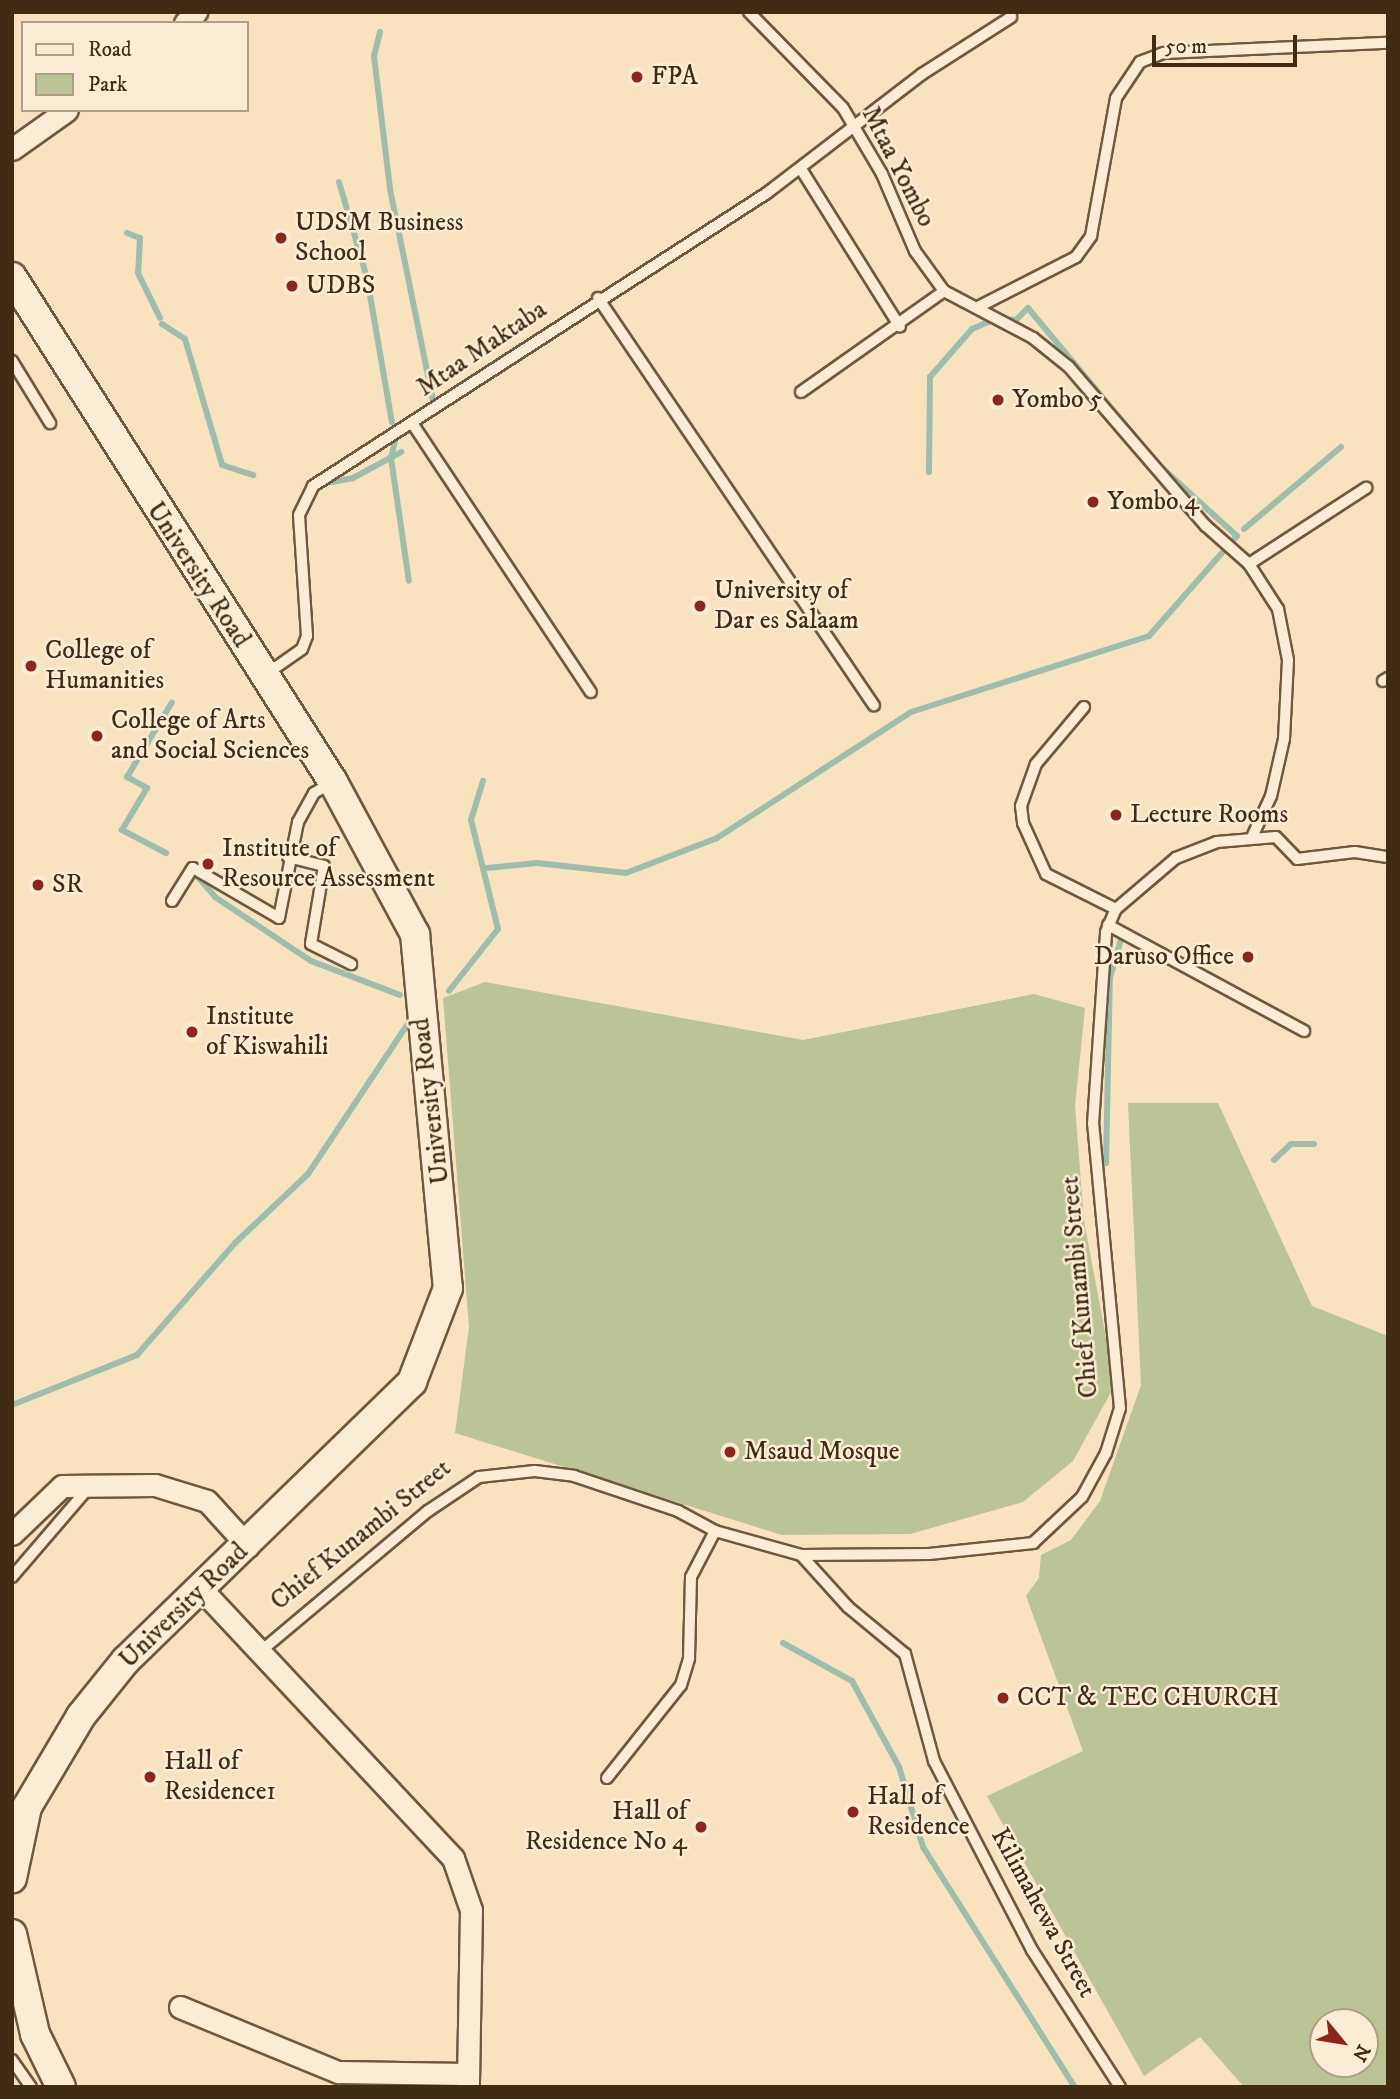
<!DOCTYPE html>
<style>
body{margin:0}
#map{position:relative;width:1400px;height:2099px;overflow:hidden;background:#f9e3be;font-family:"IM FELL DW Pica",serif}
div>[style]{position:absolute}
.green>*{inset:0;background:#bac494}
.stream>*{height:6px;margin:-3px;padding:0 3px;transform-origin:3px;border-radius:3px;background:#9ebead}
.roads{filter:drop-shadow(2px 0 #6e593f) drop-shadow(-2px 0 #6e593f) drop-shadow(0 2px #6e593f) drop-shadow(0 -2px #6e593f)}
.service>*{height:10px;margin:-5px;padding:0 5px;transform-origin:5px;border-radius:5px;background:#fbedd5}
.minor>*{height:21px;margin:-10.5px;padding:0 10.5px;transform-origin:10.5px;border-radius:10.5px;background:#fbedd5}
.tertiary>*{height:28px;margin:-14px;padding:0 14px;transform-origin:14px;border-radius:14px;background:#fbedd5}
.dots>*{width:19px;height:19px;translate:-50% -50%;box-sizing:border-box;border:4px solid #fbedd5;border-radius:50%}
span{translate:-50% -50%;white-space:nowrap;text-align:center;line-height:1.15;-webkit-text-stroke:5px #fbedd5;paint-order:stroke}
.poi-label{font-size:26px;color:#402b15}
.left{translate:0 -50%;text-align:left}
.right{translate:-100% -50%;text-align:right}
.street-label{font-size:26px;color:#402b15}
.frame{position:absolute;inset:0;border:14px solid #402b15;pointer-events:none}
.legend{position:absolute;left:21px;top:21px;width:228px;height:91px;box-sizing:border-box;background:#fbedd5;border:2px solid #b09f88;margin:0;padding:9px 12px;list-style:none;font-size:21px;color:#402b15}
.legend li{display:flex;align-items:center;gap:14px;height:35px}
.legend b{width:35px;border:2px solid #b09f88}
.north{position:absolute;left:1309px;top:2008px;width:70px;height:70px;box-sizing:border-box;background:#fbedd5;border:2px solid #b09f88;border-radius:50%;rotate:120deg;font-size:19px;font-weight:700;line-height:28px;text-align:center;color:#402b15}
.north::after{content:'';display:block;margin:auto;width:24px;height:32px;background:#8f2418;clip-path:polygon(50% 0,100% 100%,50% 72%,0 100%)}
.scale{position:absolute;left:1152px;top:35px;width:145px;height:32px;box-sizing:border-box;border:4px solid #402b15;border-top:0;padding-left:9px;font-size:21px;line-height:24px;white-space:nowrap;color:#402b15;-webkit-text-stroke:5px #fbedd5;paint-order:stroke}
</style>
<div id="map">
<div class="green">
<div style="clip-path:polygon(485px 982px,803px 1040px,1034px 994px,1085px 1008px,1075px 1106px,1084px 1221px,1115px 1385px,1073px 1461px,1023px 1502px,910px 1534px,782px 1535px,455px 1433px,469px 1327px,443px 998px)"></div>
<div style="clip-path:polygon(evenodd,1128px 1103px,1218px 1103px,1312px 1306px,1388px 1336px,1388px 2087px,1244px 2087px,1200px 2037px,1144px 2076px,987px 1796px,1083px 1751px,1026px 1596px,1039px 1578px,1041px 1555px,1071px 1540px,1100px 1501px,1141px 1385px,1128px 1103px,1323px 2022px,1365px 2022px,1365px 2064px,1323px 2064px,1323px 2022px)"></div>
</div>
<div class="stream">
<div style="left:380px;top:32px;width:25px;rotate:104deg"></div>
<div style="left:374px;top:56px;width:134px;rotate:83.1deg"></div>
<div style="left:390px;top:189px;width:215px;rotate:78.5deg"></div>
<div style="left:339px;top:182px;width:100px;rotate:73.7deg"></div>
<div style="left:367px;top:278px;width:146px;rotate:80.2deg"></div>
<div style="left:127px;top:233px;width:14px;rotate:21deg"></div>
<div style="left:140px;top:238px;width:35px;rotate:93deg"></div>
<div style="left:138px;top:273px;width:50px;rotate:63.9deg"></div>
<div style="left:162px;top:324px;width:27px;rotate:33deg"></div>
<div style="left:185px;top:339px;width:131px;rotate:73.6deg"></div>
<div style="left:222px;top:465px;width:33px;rotate:18deg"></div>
<div style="left:395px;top:441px;width:17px;rotate:103deg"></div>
<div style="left:391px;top:458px;width:124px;rotate:81.7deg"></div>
<div style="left:929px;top:472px;width:95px;rotate:-89.4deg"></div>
<div style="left:930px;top:377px;width:64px;rotate:-48.8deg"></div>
<div style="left:972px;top:329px;width:26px;rotate:-23deg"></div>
<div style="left:996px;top:319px;width:20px;rotate:3deg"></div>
<div style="left:1016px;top:320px;width:17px;rotate:-45deg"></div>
<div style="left:1028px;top:308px;width:172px;rotate:50.2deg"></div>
<div style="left:331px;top:482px;width:22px;rotate:-10deg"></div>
<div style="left:353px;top:478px;width:55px;rotate:-28.4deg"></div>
<div style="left:1244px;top:529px;width:127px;rotate:-40.2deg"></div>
<div style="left:166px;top:853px;width:50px;rotate:-152.4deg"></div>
<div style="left:122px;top:830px;width:49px;rotate:-59.2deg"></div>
<div style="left:147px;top:788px;width:23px;rotate:-151deg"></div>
<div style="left:127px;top:777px;width:87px;rotate:-59deg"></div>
<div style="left:487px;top:868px;width:50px;rotate:-5.7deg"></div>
<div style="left:537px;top:863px;width:90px;rotate:6.4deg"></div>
<div style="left:626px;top:873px;width:97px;rotate:-21deg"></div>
<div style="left:717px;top:838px;width:231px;rotate:-33deg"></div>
<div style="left:911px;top:712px;width:250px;rotate:-17.7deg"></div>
<div style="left:1149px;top:636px;width:133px;rotate:-48.7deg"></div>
<div style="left:1237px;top:536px;width:103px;rotate:-137.8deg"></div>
<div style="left:197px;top:876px;width:28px;rotate:49deg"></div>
<div style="left:215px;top:897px;width:115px;rotate:33.7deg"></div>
<div style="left:311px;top:961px;width:95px;rotate:20.9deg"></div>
<div style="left:449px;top:991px;width:79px;rotate:-51.7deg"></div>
<div style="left:498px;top:929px;width:112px;rotate:-103.9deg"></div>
<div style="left:471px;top:820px;width:41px;rotate:-72.9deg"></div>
<div style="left:1274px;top:1160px;width:23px;rotate:-43deg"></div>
<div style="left:1291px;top:1144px;width:23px"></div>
<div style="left:1106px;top:1163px;width:185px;rotate:-88.8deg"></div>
<div style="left:1110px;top:978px;width:44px;rotate:-74.1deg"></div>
<div style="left:12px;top:1405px;width:135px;rotate:-21.8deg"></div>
<div style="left:137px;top:1355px;width:149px;rotate:-48.8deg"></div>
<div style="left:235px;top:1243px;width:100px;rotate:-43.4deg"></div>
<div style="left:308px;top:1174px;width:186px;rotate:-56.4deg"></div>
<div style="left:783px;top:1643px;width:79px;rotate:28.8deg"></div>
<div style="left:852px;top:1681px;width:98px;rotate:61.3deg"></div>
<div style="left:899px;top:1767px;width:84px;rotate:73.3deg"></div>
<div style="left:923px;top:1847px;width:284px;rotate:57.7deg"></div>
</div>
<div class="roads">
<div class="service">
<div style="left:749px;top:12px;width:134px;rotate:45.6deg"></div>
<div style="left:843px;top:108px;width:77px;rotate:59.4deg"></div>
<div style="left:882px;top:174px;width:84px;rotate:66.8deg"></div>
<div style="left:915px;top:251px;width:49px;rotate:54.1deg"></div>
<div style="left:944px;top:291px;width:101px;rotate:27.8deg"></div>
<div style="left:1033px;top:338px;width:46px;rotate:38.9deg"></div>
<div style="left:1069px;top:367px;width:210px;rotate:49.3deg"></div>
<div style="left:1206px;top:526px;width:57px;rotate:41.5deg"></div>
<div style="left:1249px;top:564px;width:54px;rotate:57.2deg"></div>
<div style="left:1278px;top:609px;width:52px;rotate:78.9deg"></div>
<div style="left:1288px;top:660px;width:79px;rotate:92.9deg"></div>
<div style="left:1284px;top:739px;width:58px;rotate:102.8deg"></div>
<div style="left:1271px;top:796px;width:43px;rotate:114.8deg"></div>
<div style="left:801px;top:169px;width:186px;rotate:57.9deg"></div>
<div style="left:598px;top:298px;width:492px;rotate:55.9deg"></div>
<div style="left:978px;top:307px;width:110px;rotate:-27deg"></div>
<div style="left:1076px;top:257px;width:26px;rotate:-54deg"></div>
<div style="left:1091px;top:236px;width:140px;rotate:-79.7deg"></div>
<div style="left:1116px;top:98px;width:43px;rotate:-56.3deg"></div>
<div style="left:1140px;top:62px;width:26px;rotate:-21deg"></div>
<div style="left:1164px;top:53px;width:224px;rotate:-2.6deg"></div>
<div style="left:12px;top:361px;width:73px;rotate:58.5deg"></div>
<div style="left:801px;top:392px;width:175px;rotate:-35.2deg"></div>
<div style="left:412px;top:423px;width:323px;rotate:56.4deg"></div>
<div style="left:1249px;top:564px;width:140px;rotate:-33deg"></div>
<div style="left:265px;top:675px;width:45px;rotate:-35.1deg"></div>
<div style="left:302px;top:649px;width:14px;rotate:-69deg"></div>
<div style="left:307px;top:636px;width:121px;rotate:-93.8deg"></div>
<div style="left:299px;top:515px;width:32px;rotate:-64deg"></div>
<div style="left:313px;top:486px;width:540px;rotate:-32.84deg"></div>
<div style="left:767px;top:193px;width:195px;rotate:-37.5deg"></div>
<div style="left:922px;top:74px;width:106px;rotate:-32.6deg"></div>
<div style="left:1383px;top:681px;width:6px;rotate:-31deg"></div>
<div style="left:1084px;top:707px;width:75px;rotate:130.1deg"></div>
<div style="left:1036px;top:764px;width:45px;rotate:109.7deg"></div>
<div style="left:1021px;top:806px;width:17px;rotate:83deg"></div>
<div style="left:1023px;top:823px;width:56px;rotate:65.7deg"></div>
<div style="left:1046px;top:874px;width:78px;rotate:26.6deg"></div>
<div style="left:288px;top:857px;width:37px;rotate:14deg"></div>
<div style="left:324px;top:866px;width:79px;rotate:99.5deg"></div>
<div style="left:311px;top:944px;width:45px;rotate:26.6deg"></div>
<div style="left:172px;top:901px;width:39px;rotate:-58deg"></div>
<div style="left:193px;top:868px;width:99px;rotate:30.2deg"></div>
<div style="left:279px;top:918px;width:98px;rotate:-78.8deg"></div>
<div style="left:298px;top:822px;width:33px;rotate:-61deg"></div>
<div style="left:314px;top:793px;width:22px;rotate:-30deg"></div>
<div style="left:1108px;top:925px;width:223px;rotate:28.4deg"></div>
<div style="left:801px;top:1555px;width:70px;rotate:47.9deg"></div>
<div style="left:848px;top:1607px;width:74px;rotate:39.5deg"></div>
<div style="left:905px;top:1654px;width:111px;rotate:74.8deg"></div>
<div style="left:934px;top:1761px;width:213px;rotate:62.6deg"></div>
<div style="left:1032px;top:1950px;width:163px;rotate:57.3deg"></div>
<div style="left:12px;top:1577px;width:120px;rotate:-49.4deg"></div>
<div style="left:261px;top:1651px;width:218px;rotate:-40deg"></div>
<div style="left:428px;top:1511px;width:61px;rotate:-33.7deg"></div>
<div style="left:479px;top:1477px;width:56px;rotate:-6.1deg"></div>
<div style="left:535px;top:1471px;width:39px;rotate:7deg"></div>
<div style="left:574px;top:1476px;width:110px;rotate:18.6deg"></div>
<div style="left:678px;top:1511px;width:42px;rotate:28.4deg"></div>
<div style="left:715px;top:1531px;width:89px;rotate:15.6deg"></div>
<div style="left:801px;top:1555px;width:128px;rotate:-0.4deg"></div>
<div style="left:929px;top:1554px;width:105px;rotate:-6deg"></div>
<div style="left:1033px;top:1543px;width:67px;rotate:-43.2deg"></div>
<div style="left:1082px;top:1497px;width:50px;rotate:-61.4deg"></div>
<div style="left:1106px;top:1453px;width:47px;rotate:-72.7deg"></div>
<div style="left:1120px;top:1408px;width:285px;rotate:-95.4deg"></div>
<div style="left:1093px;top:1124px;width:192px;rotate:-86.1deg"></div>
<div style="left:1106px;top:932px;width:25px;rotate:-67deg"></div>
<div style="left:1116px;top:909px;width:79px;rotate:-40.4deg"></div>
<div style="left:1176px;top:858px;width:44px;rotate:-21.3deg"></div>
<div style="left:1217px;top:842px;width:59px;rotate:-4.8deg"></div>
<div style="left:1276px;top:837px;width:30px;rotate:46deg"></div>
<div style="left:1297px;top:859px;width:58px;rotate:-6.9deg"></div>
<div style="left:1355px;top:852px;width:33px;rotate:9deg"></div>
<div style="left:607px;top:1778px;width:119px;rotate:-51.5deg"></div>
<div style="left:681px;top:1685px;width:28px;rotate:-73deg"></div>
<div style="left:689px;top:1658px;width:81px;rotate:-88.6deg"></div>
<div style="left:691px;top:1577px;width:52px;rotate:-62.4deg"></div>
<div style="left:12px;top:2060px;width:33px;rotate:55deg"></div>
</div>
<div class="minor">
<div style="left:185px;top:23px;width:16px;rotate:-45deg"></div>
<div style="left:12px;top:149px;width:67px;rotate:-35.3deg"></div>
<div style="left:12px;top:1534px;width:69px;rotate:-43.8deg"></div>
<div style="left:62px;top:1486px;width:93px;rotate:-0.6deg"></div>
<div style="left:155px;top:1485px;width:54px;rotate:17.1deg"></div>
<div style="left:207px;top:1501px;width:61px;rotate:47.7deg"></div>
<div style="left:203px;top:1591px;width:366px;rotate:46.9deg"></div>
<div style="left:453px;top:1858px;width:55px;rotate:70.9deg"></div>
<div style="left:471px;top:1910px;width:177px;rotate:91deg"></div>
<div style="left:180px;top:2007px;width:171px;rotate:22.4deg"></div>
<div style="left:338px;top:2072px;width:128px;rotate:0.9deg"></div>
</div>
<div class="tertiary">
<div style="left:12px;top:277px;width:598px;rotate:57.56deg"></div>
<div style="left:333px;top:782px;width:173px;rotate:61.7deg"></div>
<div style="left:415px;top:934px;width:356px;rotate:84.7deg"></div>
<div style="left:448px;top:1288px;width:101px;rotate:111deg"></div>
<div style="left:412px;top:1382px;width:399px;rotate:135.8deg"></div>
<div style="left:126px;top:1660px;width:72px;rotate:128.8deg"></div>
<div style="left:81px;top:1716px;width:106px;rotate:120.7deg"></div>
<div style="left:27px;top:1807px;width:73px;rotate:101.9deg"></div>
<div style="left:12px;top:1934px;width:103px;rotate:77deg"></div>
<div style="left:35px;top:2034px;width:59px;rotate:63.9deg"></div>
</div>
</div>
<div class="dots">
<div style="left:637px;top:77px;background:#8f2418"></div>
<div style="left:281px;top:238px;background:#8f2418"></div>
<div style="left:292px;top:286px;background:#8f2418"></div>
<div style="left:998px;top:400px;background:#8f2418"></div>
<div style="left:1093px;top:502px;background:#8f2418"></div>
<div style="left:700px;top:606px;background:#8f2418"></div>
<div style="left:31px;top:666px;background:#8f2418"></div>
<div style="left:97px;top:736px;background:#8f2418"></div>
<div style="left:1116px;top:815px;background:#8f2418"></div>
<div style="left:208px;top:864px;background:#8f2418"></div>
<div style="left:38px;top:885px;background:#8f2418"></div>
<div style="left:1248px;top:957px;background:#8f2418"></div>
<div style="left:192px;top:1032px;background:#8f2418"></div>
<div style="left:730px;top:1452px;background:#8f2418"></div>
<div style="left:1003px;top:1698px;background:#8f2418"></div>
<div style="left:150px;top:1777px;background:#8f2418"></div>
<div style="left:853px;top:1812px;background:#8f2418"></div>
<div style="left:701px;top:1827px;background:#8f2418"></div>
</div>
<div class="poi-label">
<span class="left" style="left:651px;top:77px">FPA</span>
<span class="left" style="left:295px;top:238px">UDSM Business<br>School</span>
<span class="left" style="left:306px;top:286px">UDBS</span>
<span class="left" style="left:1012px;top:400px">Yombo 5</span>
<span class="left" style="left:1107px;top:502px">Yombo 4</span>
<span class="left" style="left:714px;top:606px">University of<br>Dar es Salaam</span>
<span class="left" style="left:45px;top:666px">College of<br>Humanities</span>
<span class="left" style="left:111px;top:736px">College of Arts<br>and Social Sciences</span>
<span class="left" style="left:1130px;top:815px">Lecture Rooms</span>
<span class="left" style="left:222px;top:864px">Institute of<br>Resource Assessment</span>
<span class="left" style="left:52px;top:885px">SR</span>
<span class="right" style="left:1234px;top:957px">Daruso Office</span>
<span class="left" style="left:206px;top:1032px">Institute<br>of Kiswahili</span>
<span class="left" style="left:744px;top:1452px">Msaud Mosque</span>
<span class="left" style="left:1017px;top:1698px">CCT &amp; TEC CHURCH</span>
<span class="left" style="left:164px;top:1777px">Hall of<br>Residence1</span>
<span class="left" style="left:867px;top:1812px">Hall of<br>Residence</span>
<span class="right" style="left:687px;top:1827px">Hall of<br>Residence No 4</span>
</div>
<div class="street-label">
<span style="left:898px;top:167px;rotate:63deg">Mtaa Yombo</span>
<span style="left:482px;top:349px;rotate:-34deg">Mtaa Maktaba</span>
<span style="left:198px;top:575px;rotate:57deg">University Road</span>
<span style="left:431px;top:1101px;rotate:-97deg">University Road</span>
<span style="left:1080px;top:1287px;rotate:-95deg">Chief Kunambi Street</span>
<span style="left:361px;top:1535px;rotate:-39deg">Chief Kunambi Street</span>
<span style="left:184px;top:1606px;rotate:-44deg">University Road</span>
<span style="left:1043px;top:1913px;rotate:61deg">Kilimahewa Street</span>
</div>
<div class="frame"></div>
<ul class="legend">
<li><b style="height:9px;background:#fbedd5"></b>Road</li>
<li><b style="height:19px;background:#bac494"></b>Park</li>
</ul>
<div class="north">N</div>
<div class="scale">50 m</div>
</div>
